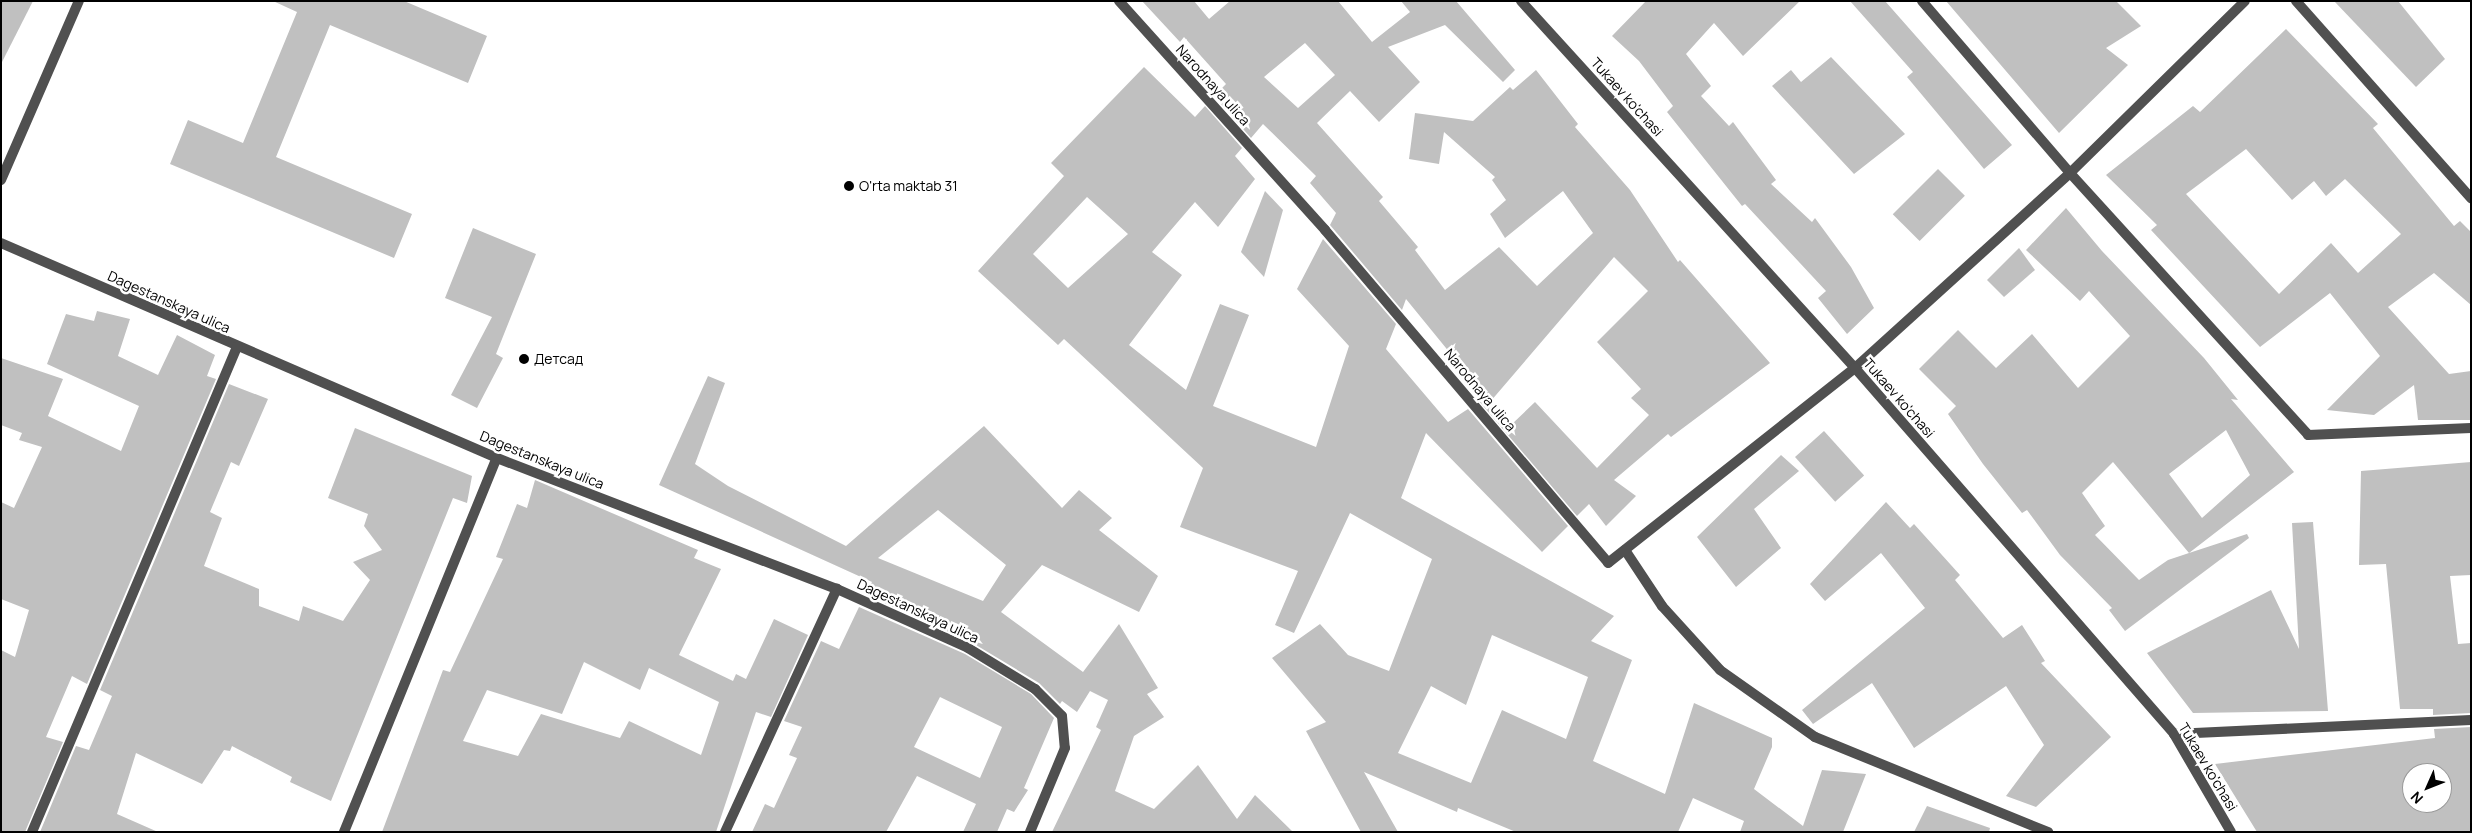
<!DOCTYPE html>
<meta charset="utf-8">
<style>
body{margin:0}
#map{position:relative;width:2472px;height:833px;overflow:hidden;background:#fff;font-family:Manrope,sans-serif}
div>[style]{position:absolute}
.building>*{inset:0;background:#c0c0c0;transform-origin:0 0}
.service>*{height:10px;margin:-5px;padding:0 5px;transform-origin:5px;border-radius:5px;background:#505050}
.minor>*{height:10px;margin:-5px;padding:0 5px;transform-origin:5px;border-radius:5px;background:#505050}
.dots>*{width:14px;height:14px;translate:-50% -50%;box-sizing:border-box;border:2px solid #fff;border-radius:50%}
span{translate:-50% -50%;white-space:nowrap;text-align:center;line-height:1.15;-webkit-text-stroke:5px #fff;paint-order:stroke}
.street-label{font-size:14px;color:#000}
.poi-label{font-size:14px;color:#000}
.left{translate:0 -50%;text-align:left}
.frame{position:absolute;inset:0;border:2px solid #000;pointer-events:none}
.north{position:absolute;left:2402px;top:763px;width:50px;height:50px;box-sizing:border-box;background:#fff;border:1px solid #999;border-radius:50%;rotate:226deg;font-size:14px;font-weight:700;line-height:20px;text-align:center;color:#000}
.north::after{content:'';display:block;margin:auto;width:18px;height:22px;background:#000;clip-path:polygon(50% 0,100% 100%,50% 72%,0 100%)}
</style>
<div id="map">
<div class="building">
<div style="clip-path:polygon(1px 1px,33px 1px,1px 64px)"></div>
<div style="clip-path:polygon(273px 1px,404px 1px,487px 36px,468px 83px,330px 25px,276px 157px,412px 214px,394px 258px,170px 164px,188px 120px,243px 143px,297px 12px)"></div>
<div style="clip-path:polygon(evenodd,1142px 1px,1194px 1px,1209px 19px,1230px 1px,1338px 1px,1372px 42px,1410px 12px,1401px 1px,1456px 1px,1515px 70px,1503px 82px,1445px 25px,1388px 47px,1420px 82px,1379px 122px,1350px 91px,1317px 123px,1383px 197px,1379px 201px,1418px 247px,1415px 250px,1445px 290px,1499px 247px,1537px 286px,1593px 233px,1563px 191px,1505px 238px,1490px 214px,1506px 200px,1492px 180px,1495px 177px,1444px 132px,1439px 164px,1409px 159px,1415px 113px,1473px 121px,1510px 87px,1513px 90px,1536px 70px,1578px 124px,1575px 127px,1630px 190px,1678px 262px,1680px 260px,1770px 363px,1671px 437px,1668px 434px,1614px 480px,1636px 496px,1606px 526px,1589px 504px,1577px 516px,1479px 401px,1483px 399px,1511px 425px,1535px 402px,1597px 468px,1649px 415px,1631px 398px,1641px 389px,1597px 342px,1648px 291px,1614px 257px,1490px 402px,1406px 299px,1402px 310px,1330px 225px,1336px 213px,1310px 183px,1316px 176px,1263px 124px,1251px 138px,1214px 96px,1226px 84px,1184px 37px,1180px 42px,1142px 1px,1305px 43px,1335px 75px,1298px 108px,1264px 77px,1305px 43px)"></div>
<div style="clip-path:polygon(1646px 1px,1800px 1px,1743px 56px,1714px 23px,1686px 54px,1711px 86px,1701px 96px,1729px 126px,1733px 122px,1776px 180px,1771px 184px,1812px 222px,1815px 218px,1851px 267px,1874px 308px,1847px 334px,1818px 298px,1826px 291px,1745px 204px,1742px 206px,1667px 112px,1673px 106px,1639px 61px,1612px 36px)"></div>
<div style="clip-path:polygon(1850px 1px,1885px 1px,2012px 145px,1984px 169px,1907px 77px,1913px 72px)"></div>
<div style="clip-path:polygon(1946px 1px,2116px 1px,2141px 26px,2106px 48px,2128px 65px,2059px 133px)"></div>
<div style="clip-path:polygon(2334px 1px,2398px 1px,2445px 59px,2416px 87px)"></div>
<div style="clip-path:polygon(evenodd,2286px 29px,2378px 124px,2373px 128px,2454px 226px,2460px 221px,2471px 232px,2471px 305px,2434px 273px,2388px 307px,2449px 374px,2471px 371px,2471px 420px,2418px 420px,2414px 385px,2374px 415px,2327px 410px,2380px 356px,2330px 293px,2260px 347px,2151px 230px,2157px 225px,2106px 175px,2193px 106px,2200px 112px,2286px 29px,2246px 149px,2292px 200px,2314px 181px,2326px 196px,2345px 179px,2401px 234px,2358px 273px,2331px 243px,2279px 294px,2186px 194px,2246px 149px)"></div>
<div style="clip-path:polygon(1831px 57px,1905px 134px,1854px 174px,1772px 86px,1791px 70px,1801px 82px)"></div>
<div style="clip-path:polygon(evenodd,1144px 67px,1195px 117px,1205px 106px,1242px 148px,1235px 156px,1255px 179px,1218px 227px,1195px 202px,1152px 252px,1182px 275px,1129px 345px,1186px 390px,1220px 304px,1249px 315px,1213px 406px,1316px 447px,1349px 346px,1297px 289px,1323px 239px,1396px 324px,1386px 349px,1448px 422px,1468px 409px,1568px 526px,1542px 552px,1426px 433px,1401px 498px,1614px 616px,1591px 641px,1632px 660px,1593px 761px,1665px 794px,1694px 703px,1772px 738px,1772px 747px,1754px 789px,1803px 826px,1822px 770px,1866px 774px,1843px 832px,1740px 832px,1744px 821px,1693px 798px,1678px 832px,1516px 832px,1458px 808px,1457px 812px,1364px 772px,1398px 832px,1361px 832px,1306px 731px,1326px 722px,1272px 658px,1320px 624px,1348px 655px,1389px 671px,1432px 559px,1350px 513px,1294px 633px,1275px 625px,1298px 571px,1180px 527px,1203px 468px,1064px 339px,1058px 345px,978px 271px,1064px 176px,1051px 163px,1144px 67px,1087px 197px,1128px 234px,1068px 288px,1033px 254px,1087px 197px,1144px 67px,1492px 635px,1588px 677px,1566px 739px,1502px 710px,1471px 783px,1398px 753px,1431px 686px,1466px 705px,1492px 635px)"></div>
<div style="left:1938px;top:169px;width:38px;height:64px;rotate:45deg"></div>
<div style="clip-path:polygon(1265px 191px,1283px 210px,1264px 277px,1241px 252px)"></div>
<div style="clip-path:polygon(evenodd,2066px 208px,2102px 251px,2204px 358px,2238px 400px,2231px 399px,2294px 472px,2189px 553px,2247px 534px,2249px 538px,2125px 631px,2109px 610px,2112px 608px,2060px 555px,2027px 510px,2022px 513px,1983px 464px,1948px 414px,1956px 406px,1919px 369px,1958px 330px,1996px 368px,2032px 334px,2078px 388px,2130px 336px,2089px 291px,2080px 301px,2026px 250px,2066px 208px,2226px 430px,2250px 475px,2202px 518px,2169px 474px,2226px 430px,2066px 208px,2113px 462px,2189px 553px,2168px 560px,2139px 580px,2095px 535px,2105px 526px,2082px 493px,2113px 462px)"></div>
<div style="clip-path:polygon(473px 228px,536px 254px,496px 354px,503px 358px,477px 408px,451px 395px,492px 317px,445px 298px)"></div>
<div style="clip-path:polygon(2019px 248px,2035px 270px,2004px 297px,1987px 280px)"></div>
<div style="clip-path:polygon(97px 311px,130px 319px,118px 356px,158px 375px,177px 335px,215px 355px,207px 376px,216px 379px,87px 684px,72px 676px,46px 737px,63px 742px,25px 832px,1px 832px,1px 650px,15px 657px,29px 610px,1px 599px,1px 502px,14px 508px,42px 447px,19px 440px,22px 433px,1px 425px,1px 358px,63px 379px,48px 416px,121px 451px,139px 406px,47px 364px,66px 314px,94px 321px)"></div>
<div style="clip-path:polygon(evenodd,708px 376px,725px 383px,695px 464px,728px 486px,846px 546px,984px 426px,1062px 508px,1079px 490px,1112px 518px,1099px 530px,1158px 576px,1139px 612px,1042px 565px,1001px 612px,1083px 672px,1119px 624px,1158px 688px,1147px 694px,1164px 717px,1134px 736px,1115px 791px,1154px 809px,1198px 765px,1237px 819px,1255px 795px,1293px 832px,1052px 832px,1101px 730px,1096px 727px,1108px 700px,1090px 691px,1077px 712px,1062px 701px,1060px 704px,1039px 683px,971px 642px,865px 594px,872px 582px,659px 485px,708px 376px,938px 510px,1006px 565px,983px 601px,878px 558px,938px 510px)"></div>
<div style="clip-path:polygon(229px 384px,268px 399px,239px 466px,231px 462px,210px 512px,222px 518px,204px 566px,259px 589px,259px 606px,299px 621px,303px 606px,343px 621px,370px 580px,353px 562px,382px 550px,364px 526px,368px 514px,328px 498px,355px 428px,472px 476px,467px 503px,453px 498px,331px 801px,290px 782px,292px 777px,232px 746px,230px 751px,224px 750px,202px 784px,136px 753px,117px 814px,158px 832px,40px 832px,76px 746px,89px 750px,112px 696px,100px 690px)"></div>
<div style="left:1824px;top:431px;width:60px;height:39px;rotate:48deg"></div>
<div style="clip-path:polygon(1781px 455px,1799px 471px,1754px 509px,1781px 548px,1736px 587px,1697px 537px)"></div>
<div style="clip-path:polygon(2471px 462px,2471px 575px,2450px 576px,2458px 644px,2471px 643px,2471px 713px,2433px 715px,2433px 709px,2400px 709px,2386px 564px,2359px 565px,2361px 471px)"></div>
<div style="clip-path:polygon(evenodd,535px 480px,698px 550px,694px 558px,721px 569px,679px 655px,733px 681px,736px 674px,746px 679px,774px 619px,808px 635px,771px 717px,756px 712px,716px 832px,382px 832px,443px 670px,450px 672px,503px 559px,496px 557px,517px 504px,527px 508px,535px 480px,584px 662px,640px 690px,649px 668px,719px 702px,701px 755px,629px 721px,620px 738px,541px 714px,518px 756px,463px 741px,487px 690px,562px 714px,584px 662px)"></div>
<div style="clip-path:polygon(1886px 502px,1910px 528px,1914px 524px,1960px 575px,1955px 580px,2003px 638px,2022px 625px,2045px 661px,2041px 663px,2111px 737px,2036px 807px,2006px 796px,2044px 745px,2006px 686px,1914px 748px,1872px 683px,1813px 724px,1802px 710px,1925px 608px,1881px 553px,1825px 601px,1810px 584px)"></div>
<div style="clip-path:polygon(2313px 522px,2328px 711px,2193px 713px,2147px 653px,2271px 590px,2299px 649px,2292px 523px)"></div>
<div style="clip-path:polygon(evenodd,859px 607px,965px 654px,1031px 694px,1054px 718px,1024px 788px,1028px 790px,1014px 812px,1007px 809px,997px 832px,963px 832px,976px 804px,917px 776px,886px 832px,752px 832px,765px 804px,774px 808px,797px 758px,789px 755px,802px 727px,784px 721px,821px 641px,839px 649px,859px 607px,940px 697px,1002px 727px,980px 778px,914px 747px,940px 697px)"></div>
<div style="clip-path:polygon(evenodd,2471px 727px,2471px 832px,2257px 832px,2215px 764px,2435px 738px,2434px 729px,2471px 727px,2412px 773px,2442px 773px,2442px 803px,2412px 803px,2412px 773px)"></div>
<div style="clip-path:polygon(1927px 806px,1990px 828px,1989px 832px,1914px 832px)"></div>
</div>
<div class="service">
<div style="left:1625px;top:550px;width:67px;rotate:56.5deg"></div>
<div style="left:1662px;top:606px;width:86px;rotate:47.8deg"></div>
<div style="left:1720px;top:670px;width:116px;rotate:35.2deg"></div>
<div style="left:1815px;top:737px;width:252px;rotate:22.2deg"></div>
</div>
<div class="minor">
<div style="left:1119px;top:1px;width:308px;rotate:48deg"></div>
<div style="left:1325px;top:230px;width:437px;rotate:49.6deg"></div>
<div style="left:1608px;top:563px;width:315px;rotate:-38.3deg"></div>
<div style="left:1855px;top:368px;width:290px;rotate:-42.2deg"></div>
<div style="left:2070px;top:173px;width:245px;rotate:-44.5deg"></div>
<div style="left:1521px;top:1px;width:496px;rotate:47.7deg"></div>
<div style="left:1855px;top:368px;width:486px;rotate:48.9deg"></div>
<div style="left:2174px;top:734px;width:113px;rotate:59.8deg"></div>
<div style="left:1922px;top:1px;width:227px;rotate:49.3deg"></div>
<div style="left:2070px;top:173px;width:354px;rotate:47.7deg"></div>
<div style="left:2308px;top:435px;width:163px;rotate:-2.5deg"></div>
<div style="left:2296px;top:1px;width:264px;rotate:48.4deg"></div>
<div style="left:1px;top:180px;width:195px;rotate:-66.5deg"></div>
<div style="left:1px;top:243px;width:541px;rotate:23.44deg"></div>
<div style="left:497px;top:458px;width:364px;rotate:21.1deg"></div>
<div style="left:837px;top:589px;width:144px;rotate:24.2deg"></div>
<div style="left:968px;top:648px;width:79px;rotate:31.5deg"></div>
<div style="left:1035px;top:689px;width:38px;rotate:45deg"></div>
<div style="left:1062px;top:716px;width:32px;rotate:85deg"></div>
<div style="left:1065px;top:748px;width:91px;rotate:112.6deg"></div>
<div style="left:2174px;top:734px;width:297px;rotate:-2.7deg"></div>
<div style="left:32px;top:832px;width:527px;rotate:-67.09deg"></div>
<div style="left:344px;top:832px;width:404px;rotate:-67.8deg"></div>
<div style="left:725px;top:832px;width:268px;rotate:-65.3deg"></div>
</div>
<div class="dots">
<div style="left:849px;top:186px;background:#000"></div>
<div style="left:524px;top:359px;background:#000"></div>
</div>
<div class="street-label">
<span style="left:1213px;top:85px;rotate:48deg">Narodnaya ulica</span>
<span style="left:1627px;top:97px;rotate:48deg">Tukaev ko'chasi</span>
<span style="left:169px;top:302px;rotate:24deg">Dagestanskaya ulica</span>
<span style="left:1480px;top:390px;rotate:50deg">Narodnaya ulica</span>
<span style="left:1899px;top:398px;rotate:49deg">Tukaev ko'chasi</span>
<span style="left:542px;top:460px;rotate:22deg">Dagestanskaya ulica</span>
<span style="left:918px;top:611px;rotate:25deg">Dagestanskaya ulica</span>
<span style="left:2208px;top:767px;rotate:59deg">Tukaev ko'chasi</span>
</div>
<div class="poi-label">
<span class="left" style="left:859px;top:186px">O'rta maktab 31</span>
<span class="left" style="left:534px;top:359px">Детсад</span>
</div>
<div class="frame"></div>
<div class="north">N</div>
</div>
